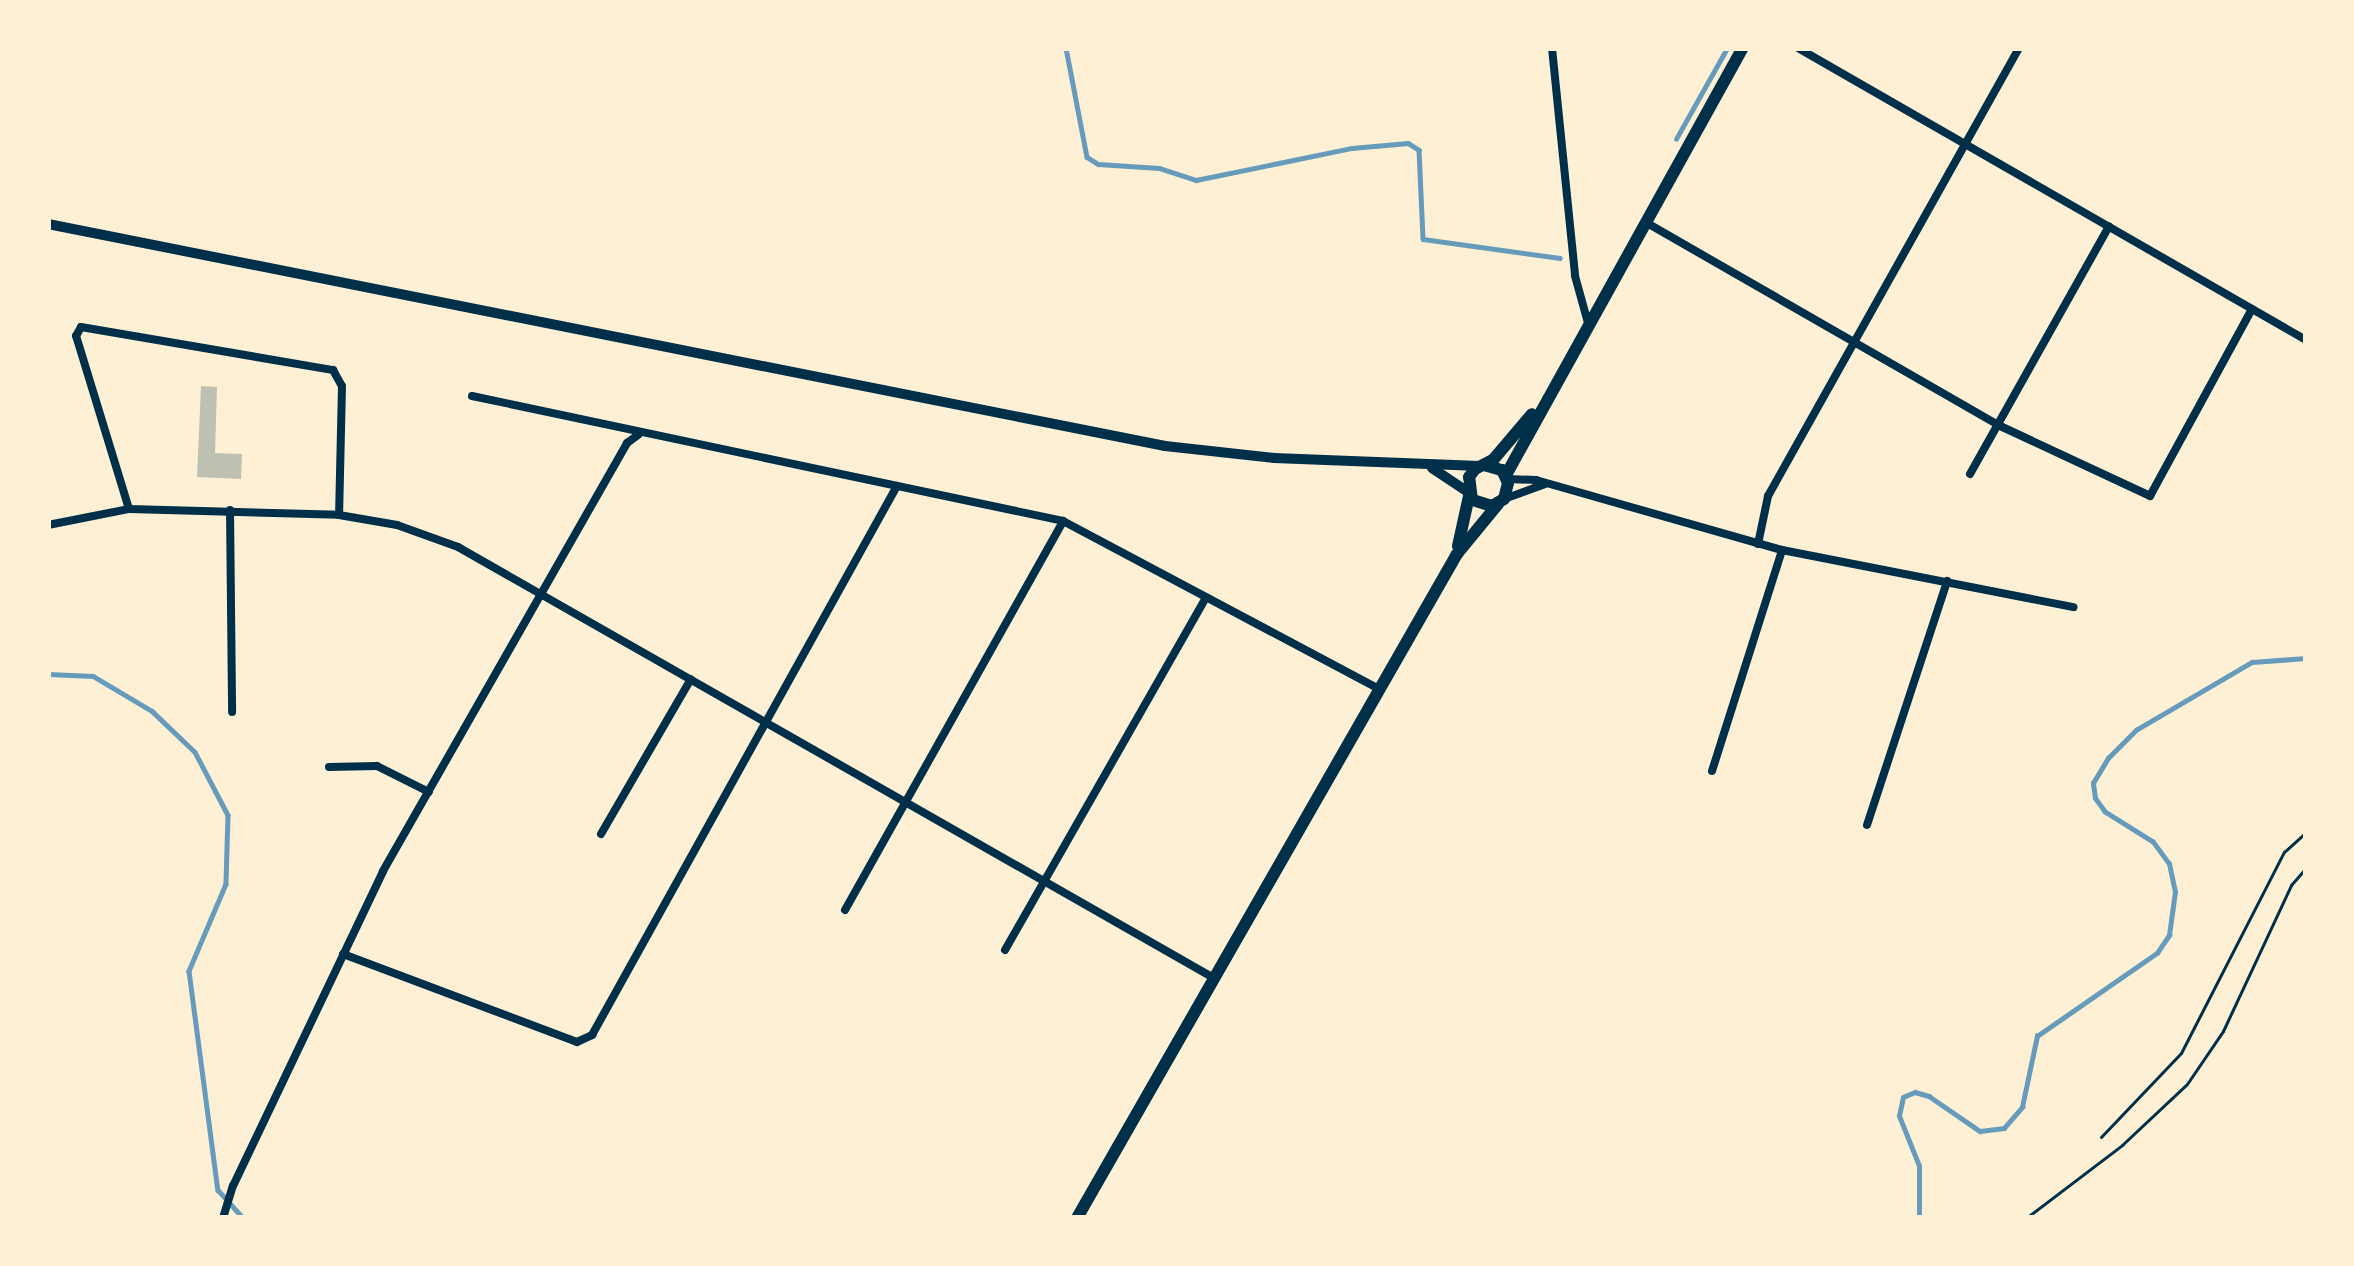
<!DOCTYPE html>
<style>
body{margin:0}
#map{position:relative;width:2354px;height:1266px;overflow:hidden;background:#fdf0d5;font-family:"DM Sans",sans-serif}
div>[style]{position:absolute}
.stream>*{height:4.5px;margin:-2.25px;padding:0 2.25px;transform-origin:2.25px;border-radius:2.25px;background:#669bbc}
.building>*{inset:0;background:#bec0b2}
.path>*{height:3px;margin:-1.5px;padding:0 1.5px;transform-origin:1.5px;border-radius:1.5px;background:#003049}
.minor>*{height:8px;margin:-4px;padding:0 4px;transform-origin:4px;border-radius:4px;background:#003049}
.tertiary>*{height:10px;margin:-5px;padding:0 5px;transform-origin:5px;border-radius:5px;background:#003049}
.secondary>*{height:12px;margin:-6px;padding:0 6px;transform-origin:6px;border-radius:6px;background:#003049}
span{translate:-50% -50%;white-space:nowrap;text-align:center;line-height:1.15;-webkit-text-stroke:9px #fdf0d5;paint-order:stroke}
.frame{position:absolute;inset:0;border:51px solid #fdf0d5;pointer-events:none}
</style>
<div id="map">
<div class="stream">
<div style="left:1066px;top:48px;width:111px;rotate:79.1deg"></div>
<div style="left:1087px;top:157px;width:13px;rotate:32deg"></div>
<div style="left:1098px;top:164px;width:61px;rotate:3.8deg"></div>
<div style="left:1159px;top:168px;width:39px;rotate:18deg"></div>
<div style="left:1196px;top:180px;width:159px;rotate:-11.6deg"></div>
<div style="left:1352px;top:148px;width:56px;rotate:-5.1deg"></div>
<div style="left:1408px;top:143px;width:13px;rotate:32deg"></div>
<div style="left:1419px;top:150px;width:89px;rotate:87.4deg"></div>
<div style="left:1423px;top:239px;width:138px;rotate:7.9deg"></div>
<div style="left:1676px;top:139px;width:104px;rotate:-60.7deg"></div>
<div style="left:48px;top:674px;width:45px;rotate:2.5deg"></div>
<div style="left:93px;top:676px;width:69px;rotate:30.7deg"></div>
<div style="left:152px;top:711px;width:59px;rotate:43.6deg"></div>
<div style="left:195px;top:752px;width:71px;rotate:62.4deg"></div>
<div style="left:228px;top:815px;width:69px;rotate:91.7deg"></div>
<div style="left:226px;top:884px;width:95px;rotate:113deg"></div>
<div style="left:189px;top:971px;width:221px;rotate:82.5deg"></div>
<div style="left:218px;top:1190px;width:38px;rotate:48deg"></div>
<div style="left:1919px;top:1218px;width:52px;rotate:-90deg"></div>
<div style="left:1919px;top:1166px;width:54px;rotate:-111.8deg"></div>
<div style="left:1899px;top:1116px;width:19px;rotate:-78deg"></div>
<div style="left:1903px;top:1097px;width:13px;rotate:-23deg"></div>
<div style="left:1915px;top:1092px;width:15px;rotate:16deg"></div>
<div style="left:1929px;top:1096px;width:62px;rotate:34.5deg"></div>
<div style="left:1980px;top:1131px;width:24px;rotate:-7deg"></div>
<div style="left:2004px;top:1128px;width:28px;rotate:-49deg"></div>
<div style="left:2022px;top:1107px;width:73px;rotate:-78.1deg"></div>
<div style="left:2037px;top:1036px;width:146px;rotate:-34.7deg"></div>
<div style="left:2157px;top:953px;width:22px;rotate:-56deg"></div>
<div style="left:2169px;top:935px;width:43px;rotate:-82.1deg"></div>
<div style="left:2175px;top:892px;width:29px;rotate:-102deg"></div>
<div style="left:2169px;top:864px;width:27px;rotate:-126deg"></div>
<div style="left:2153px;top:842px;width:57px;rotate:-148deg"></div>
<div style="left:2105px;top:812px;width:17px;rotate:-126deg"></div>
<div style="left:2095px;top:798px;width:15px;rotate:-98deg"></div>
<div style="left:2093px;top:783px;width:29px;rotate:-59deg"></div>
<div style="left:2108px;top:758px;width:40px;rotate:-45deg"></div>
<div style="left:2136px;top:730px;width:134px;rotate:-30.4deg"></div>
<div style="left:2252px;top:662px;width:54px;rotate:-4.2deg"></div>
</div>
<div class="building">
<div style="clip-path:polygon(201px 386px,217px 387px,215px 453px,242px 454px,241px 479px,197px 477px)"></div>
</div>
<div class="path">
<div style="left:2101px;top:1137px;width:116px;rotate:-46.4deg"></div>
<div style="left:2181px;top:1053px;width:226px;rotate:-62.9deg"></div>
<div style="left:2284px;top:852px;width:30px;rotate:-42deg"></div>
<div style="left:2026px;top:1218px;width:121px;rotate:-37.2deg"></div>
<div style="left:2122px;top:1145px;width:89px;rotate:-43.2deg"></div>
<div style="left:2187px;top:1084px;width:64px;rotate:-55.8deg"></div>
<div style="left:2223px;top:1031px;width:161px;rotate:-65deg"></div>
<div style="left:2291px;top:885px;width:23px;rotate:-49deg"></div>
</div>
<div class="minor">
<div style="left:1552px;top:48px;width:229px;rotate:84.2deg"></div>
<div style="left:1575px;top:276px;width:49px;rotate:74.5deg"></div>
<div style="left:1798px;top:48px;width:586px;rotate:29.89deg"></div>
<div style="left:1647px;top:223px;width:405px;rotate:29.9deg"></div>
<div style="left:1998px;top:425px;width:168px;rotate:25deg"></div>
<div style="left:2150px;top:496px;width:213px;rotate:-61.4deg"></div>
<div style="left:472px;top:396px;width:604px;rotate:11.94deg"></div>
<div style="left:1063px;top:521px;width:358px;rotate:28deg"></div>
<div style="left:1970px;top:474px;width:284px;rotate:-60.7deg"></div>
<div style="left:1508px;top:479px;width:28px;rotate:2deg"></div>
<div style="left:1536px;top:480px;width:256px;rotate:15.9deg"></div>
<div style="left:1782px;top:550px;width:297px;rotate:11.1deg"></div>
<div style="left:1504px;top:499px;width:44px;rotate:-20.1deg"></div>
<div style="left:129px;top:509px;width:181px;rotate:-107deg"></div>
<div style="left:76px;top:336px;width:10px;rotate:-61deg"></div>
<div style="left:81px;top:327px;width:256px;rotate:9.7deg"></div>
<div style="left:333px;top:370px;width:18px;rotate:61deg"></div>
<div style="left:342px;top:386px;width:129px;rotate:91.3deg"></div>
<div style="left:230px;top:510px;width:202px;rotate:89.4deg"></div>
<div style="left:48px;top:525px;width:83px;rotate:-11.2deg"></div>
<div style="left:129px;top:509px;width:210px;rotate:1.6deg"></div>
<div style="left:339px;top:515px;width:59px;rotate:9.8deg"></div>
<div style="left:397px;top:525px;width:65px;rotate:19.8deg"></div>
<div style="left:458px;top:547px;width:870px;rotate:29.69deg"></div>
<div style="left:1758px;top:544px;width:49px;rotate:-78.2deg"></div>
<div style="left:1768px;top:496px;width:514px;rotate:-60.74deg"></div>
<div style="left:329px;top:767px;width:48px;rotate:-1.2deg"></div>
<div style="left:377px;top:766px;width:58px;rotate:26.6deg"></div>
<div style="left:1712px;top:771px;width:232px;rotate:-72.4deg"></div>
<div style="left:1867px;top:825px;width:257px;rotate:-71.8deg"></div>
<div style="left:601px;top:834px;width:179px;rotate:-59.9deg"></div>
<div style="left:845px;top:910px;width:446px;rotate:-60.7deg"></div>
<div style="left:1005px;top:950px;width:406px;rotate:-60.3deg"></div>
<div style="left:343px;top:954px;width:250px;rotate:20.6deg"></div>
<div style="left:577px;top:1042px;width:17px;rotate:-25deg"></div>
<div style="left:592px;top:1035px;width:628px;rotate:-60.95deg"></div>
<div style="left:223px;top:1218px;width:34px;rotate:-73deg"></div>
<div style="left:233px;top:1186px;width:349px;rotate:-64.5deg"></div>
<div style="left:383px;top:871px;width:493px;rotate:-60.3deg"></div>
<div style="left:627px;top:443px;width:14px;rotate:-36deg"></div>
</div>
<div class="tertiary">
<div style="left:48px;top:224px;width:1139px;rotate:11.24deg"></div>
<div style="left:1165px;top:446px;width:110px;rotate:6.3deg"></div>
<div style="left:1274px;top:458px;width:206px;rotate:2.2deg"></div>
<div style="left:1432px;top:468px;width:43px;rotate:33.7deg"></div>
</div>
<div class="secondary">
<div style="left:1484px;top:465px;width:19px;rotate:16deg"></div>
<div style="left:1502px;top:470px;width:14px;rotate:65deg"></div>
<div style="left:1508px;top:483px;width:16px;rotate:104deg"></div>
<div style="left:1504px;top:499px;width:14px;rotate:150deg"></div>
<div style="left:1492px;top:506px;width:21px;rotate:-163deg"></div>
<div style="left:1472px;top:500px;width:23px;rotate:-97deg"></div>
<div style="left:1469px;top:477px;width:10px;rotate:-53deg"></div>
<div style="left:1475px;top:469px;width:20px;rotate:-27deg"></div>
<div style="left:1493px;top:460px;width:60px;rotate:-49.7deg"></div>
<div style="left:1506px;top:475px;width:488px;rotate:-61deg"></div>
<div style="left:1458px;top:546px;width:51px;rotate:-77.6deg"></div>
<div style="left:1077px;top:1218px;width:765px;rotate:-60.22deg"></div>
<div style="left:1457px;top:554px;width:65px;rotate:-50.6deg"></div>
</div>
<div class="frame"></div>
</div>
